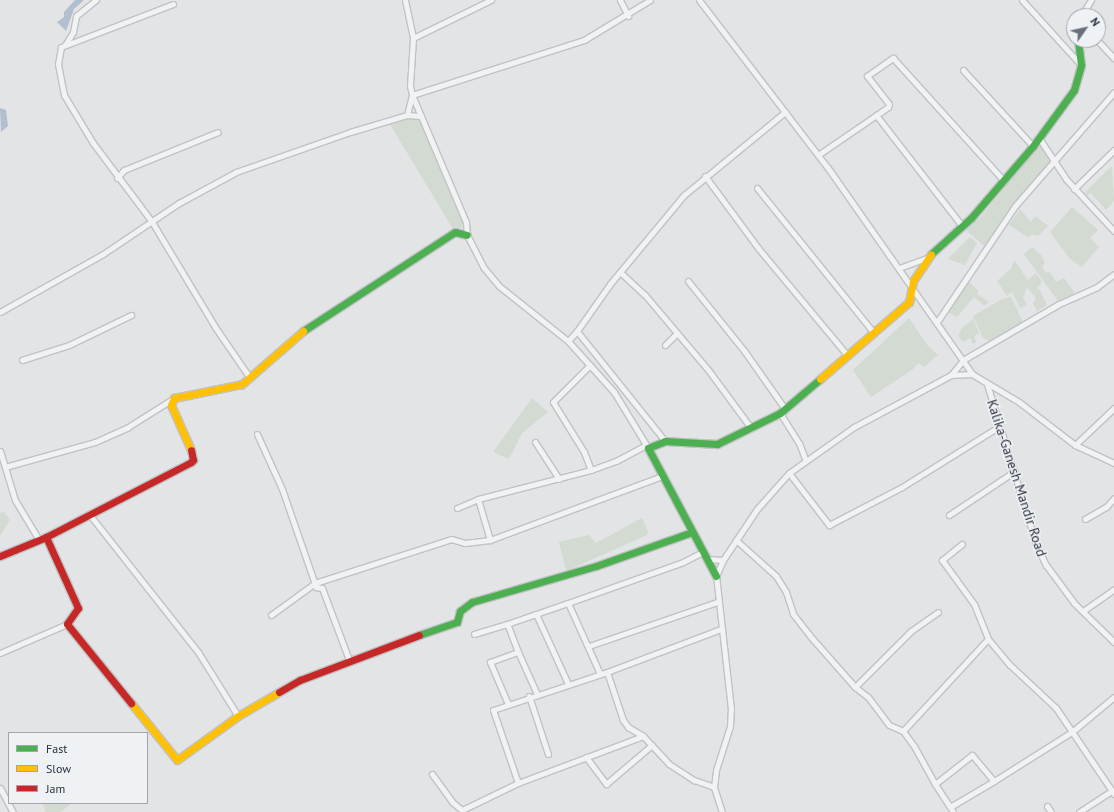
<!DOCTYPE html>
<style>
body{margin:0}
#map{position:relative;width:1114px;height:812px;overflow:hidden;background:#e2e4e6;font-family:"PT Sans",sans-serif}
div>[style]{position:absolute}
.green>*{inset:0;background:#d2dad2}
.water>*{inset:0;background:#b2bfcf}
.roads{filter:drop-shadow(1px 0 #c0c2c4) drop-shadow(-1px 0 #c0c2c4) drop-shadow(0 1px #c0c2c4) drop-shadow(0 -1px #c0c2c4)}
.street>*{height:5px;margin:-2.5px;padding:0 2.5px;transform-origin:2.5px;border-radius:2.5px;background:#f0f2f3}
.fast>*{height:7px;margin:-3.5px;padding:0 3.5px;transform-origin:3.5px;border-radius:3.5px;background:#4caf50}
.slow>*{height:7px;margin:-3.5px;padding:0 3.5px;transform-origin:3.5px;border-radius:3.5px;background:#ffc107}
.jam>*{height:7px;margin:-3.5px;padding:0 3.5px;transform-origin:3.5px;border-radius:3.5px;background:#c62828}
span{translate:-50% -50%;white-space:nowrap;text-align:center;line-height:1.15;-webkit-text-stroke:3px #eff2f5;paint-order:stroke}
.street-label{font-size:14px;color:#2a303e}
.legend{position:absolute;left:8px;top:732px;width:140px;height:72px;box-sizing:border-box;background:#eff2f5;border:1px solid #a0a4ac;margin:0;padding:5px 7px;list-style:none;font-size:12px;color:#2a303e}
.legend li{display:flex;align-items:center;gap:8px;height:20px}
.legend b{width:20px;border:1px solid #a0a4ac}
.north{position:absolute;left:1066px;top:8px;width:40px;height:40px;box-sizing:border-box;background:#eff2f5;border:1px solid #a0a4ac;border-radius:50%;rotate:56deg;font-size:11px;font-weight:700;line-height:16px;text-align:center;color:#2a303e}
.north::after{content:'';display:block;margin:auto;width:14px;height:18px;background:#6a6f79;clip-path:polygon(50% 0,100% 100%,50% 72%,0 100%)}
</style>
<div id="map">
<div class="green">
<div style="clip-path:polygon(407px 115px,421px 116px,466px 222px,458px 231px,455px 232px,388px 121px)"></div>
<div style="clip-path:polygon(1039px 144px,1051px 160px,984px 246px,966px 230px,981px 217px)"></div>
<div style="clip-path:polygon(1112px 166px,1114px 201px,1106px 210px,1091px 193px,1087px 196px,1085px 192px)"></div>
<div style="clip-path:polygon(1072px 207px,1098px 230px,1090px 238px,1099px 247px,1082px 267px,1070px 259px,1050px 232px)"></div>
<div style="clip-path:polygon(1020px 209px,1031px 222px,1035px 216px,1048px 226px,1038px 236px,1032px 234px,1029px 238px,1009px 225px)"></div>
<div style="clip-path:polygon(970px 237px,977px 243px,965px 265px,948px 259px)"></div>
<div style="clip-path:polygon(1032px 247px,1041px 255px,1045px 262px,1042px 267px,1046px 273px,1050px 272px,1056px 282px,1064px 278px,1075px 293px,1058px 301px,1024px 254px)"></div>
<div style="clip-path:polygon(1014px 260px,1028px 280px,1036px 273px,1042px 282px,1036px 290px,1039px 289px,1047px 305px,1037px 311px,1033px 304px,1036px 298px,1027px 287px,1023px 298px,1027px 305px,1020px 308px,1012px 292px,1007px 296px,997px 281px,1011px 269px)"></div>
<div style="clip-path:polygon(969px 281px,979px 292px,977px 294px,989px 302px,984px 306px,974px 297px,957px 317px,948px 312px)"></div>
<div style="clip-path:polygon(1011px 297px,1023px 322px,990px 341px,983px 338px,973px 316px,1002px 299px)"></div>
<div style="clip-path:polygon(909px 318px,928px 346px,938px 355px,924px 367px,918px 363px,913px 369px,871px 397px,853px 370px)"></div>
<div style="clip-path:polygon(973px 319px,979px 333px,974px 336px,976px 342px,973px 344px,970px 338px,963px 342px,958px 336px,962px 328px)"></div>
<div style="clip-path:polygon(532px 398px,548px 412px,522px 433px,509px 459px,493px 452px)"></div>
<div style="clip-path:polygon(4px 512px,10px 520px,0 536px,0 513px)"></div>
<div style="clip-path:polygon(642px 518px,649px 534px,566px 571px,559px 542px,589px 535px,596px 543px)"></div>
<div style="clip-path:polygon(42px 803px,72px 803px,61px 812px,46px 812px)"></div>
</div>
<div class="water">
<div style="clip-path:polygon(75px 0,84px 0,74px 9px,66px 31px,57px 22px,64px 17px,64px 12px)"></div>
<div style="clip-path:polygon(0 108px,6px 110px,8px 126px,1px 132px)"></div>
</div>
<div class="roads">
<div class="street">
<div style="left:405px;top:0;width:39px;rotate:78deg"></div>
<div style="left:413px;top:38px;width:48px;rotate:93.6deg"></div>
<div style="left:410px;top:86px;width:9px;rotate:77deg"></div>
<div style="left:412px;top:95px;width:138px;rotate:67deg"></div>
<div style="left:466px;top:222px;width:13px;rotate:86deg"></div>
<div style="left:467px;top:235px;width:37px;rotate:63deg"></div>
<div style="left:484px;top:268px;width:23px;rotate:50deg"></div>
<div style="left:499px;top:286px;width:88px;rotate:38.6deg"></div>
<div style="left:568px;top:341px;width:69px;rotate:48deg"></div>
<div style="left:614px;top:392px;width:66px;rotate:58.7deg"></div>
<div style="left:620px;top:0;width:18px;rotate:63deg"></div>
<div style="left:699px;top:0;width:212px;rotate:52.5deg"></div>
<div style="left:828px;top:168px;width:251px;rotate:55deg"></div>
<div style="left:1022px;top:0;width:88px;rotate:47.8deg"></div>
<div style="left:173px;top:4px;width:120px;rotate:159deg"></div>
<div style="left:61px;top:47px;width:17px;rotate:100deg"></div>
<div style="left:58px;top:64px;width:32px;rotate:79deg"></div>
<div style="left:64px;top:95px;width:56px;rotate:58.9deg"></div>
<div style="left:93px;top:143px;width:99px;rotate:53.2deg"></div>
<div style="left:152px;top:222px;width:122px;rotate:59deg"></div>
<div style="left:215px;top:327px;width:62px;rotate:55.5deg"></div>
<div style="left:1081px;top:16px;width:19px;rotate:-58deg"></div>
<div style="left:413px;top:38px;width:87px;rotate:-26deg"></div>
<div style="left:1097px;top:40px;width:25px;rotate:47deg"></div>
<div style="left:65px;top:45px;width:15px;rotate:-58deg"></div>
<div style="left:73px;top:32px;width:16px;rotate:-79deg"></div>
<div style="left:76px;top:16px;width:26px;rotate:-39deg"></div>
<div style="left:963px;top:70px;width:103px;rotate:47.4deg"></div>
<div style="left:407px;top:115px;width:21px;rotate:-76deg"></div>
<div style="left:412px;top:95px;width:181px;rotate:-17.7deg"></div>
<div style="left:584px;top:40px;width:77px;rotate:-31.2deg"></div>
<div style="left:876px;top:115px;width:140px;rotate:52.2deg"></div>
<div style="left:1039px;top:138px;width:49px;rotate:56.6deg"></div>
<div style="left:1066px;top:179px;width:71px;rotate:47.3deg"></div>
<div style="left:818px;top:155px;width:85px;rotate:-34.4deg"></div>
<div style="left:888px;top:107px;width:3px;rotate:-72deg"></div>
<div style="left:889px;top:104px;width:36px;rotate:-128deg"></div>
<div style="left:867px;top:76px;width:32px;rotate:-35deg"></div>
<div style="left:893px;top:58px;width:166px;rotate:47.9deg"></div>
<div style="left:705px;top:176px;width:89px;rotate:53.6deg"></div>
<div style="left:758px;top:248px;width:139px;rotate:50.2deg"></div>
<div style="left:117px;top:178px;width:11px;rotate:-49deg"></div>
<div style="left:124px;top:170px;width:101px;rotate:-22deg"></div>
<div style="left:757px;top:188px;width:185px;rotate:51.1deg"></div>
<div style="left:1074px;top:189px;width:56px;rotate:-44.3deg"></div>
<div style="left:899px;top:268px;width:30px;rotate:-20deg"></div>
<div style="left:620px;top:272px;width:34px;rotate:43deg"></div>
<div style="left:645px;top:295px;width:99px;rotate:49.9deg"></div>
<div style="left:709px;top:371px;width:71px;rotate:53.6deg"></div>
<div style="left:688px;top:281px;width:91px;rotate:51.2deg"></div>
<div style="left:745px;top:352px;width:70px;rotate:54.9deg"></div>
<div style="left:0;top:312px;width:118px;rotate:-29.4deg"></div>
<div style="left:103px;top:254px;width:92px;rotate:-33.9deg"></div>
<div style="left:179px;top:203px;width:65px;rotate:-28.5deg"></div>
<div style="left:236px;top:172px;width:121px;rotate:-19.3deg"></div>
<div style="left:350px;top:132px;width:59px;rotate:-16.6deg"></div>
<div style="left:407px;top:115px;width:14px;rotate:4deg"></div>
<div style="left:937px;top:322px;width:140px;rotate:-56.1deg"></div>
<div style="left:1015px;top:206px;width:151px;rotate:-49deg"></div>
<div style="left:568px;top:341px;width:13px;rotate:-48deg"></div>
<div style="left:665px;top:345px;width:17px;rotate:-45deg"></div>
<div style="left:22px;top:360px;width:49px;rotate:-17.7deg"></div>
<div style="left:69px;top:345px;width:69px;rotate:-25.8deg"></div>
<div style="left:590px;top:365px;width:52px;rotate:135deg"></div>
<div style="left:553px;top:402px;width:59px;rotate:58.2deg"></div>
<div style="left:584px;top:452px;width:19px;rotate:69deg"></div>
<div style="left:951px;top:375px;width:19px;rotate:-51deg"></div>
<div style="left:963px;top:360px;width:111px;rotate:-30.3deg"></div>
<div style="left:1059px;top:304px;width:42px;rotate:-24.1deg"></div>
<div style="left:1097px;top:287px;width:21px;rotate:-37deg"></div>
<div style="left:987px;top:384px;width:167px;rotate:73deg"></div>
<div style="left:1036px;top:544px;width:23px;rotate:65deg"></div>
<div style="left:1046px;top:565px;width:47px;rotate:53.6deg"></div>
<div style="left:1074px;top:603px;width:56px;rotate:44.3deg"></div>
<div style="left:780px;top:413px;width:36px;rotate:58deg"></div>
<div style="left:799px;top:443px;width:17px;rotate:69deg"></div>
<div style="left:257px;top:434px;width:60px;rotate:65.6deg"></div>
<div style="left:282px;top:489px;width:104px;rotate:70.9deg"></div>
<div style="left:316px;top:587px;width:6px;rotate:9deg"></div>
<div style="left:322px;top:588px;width:77px;rotate:69.4deg"></div>
<div style="left:665px;top:441px;width:141px;rotate:-128.7deg"></div>
<div style="left:577px;top:331px;width:57px;rotate:-54.9deg"></div>
<div style="left:610px;top:284px;width:116px;rotate:-50.3deg"></div>
<div style="left:684px;top:195px;width:131px;rotate:-39.4deg"></div>
<div style="left:535px;top:442px;width:44px;rotate:57deg"></div>
<div style="left:1075px;top:445px;width:54px;rotate:-43.5deg"></div>
<div style="left:0;top:451px;width:51px;rotate:73deg"></div>
<div style="left:15px;top:500px;width:47px;rotate:59deg"></div>
<div style="left:5px;top:467px;width:93px;rotate:-15.5deg"></div>
<div style="left:95px;top:442px;width:36px;rotate:-24deg"></div>
<div style="left:128px;top:427px;width:51px;rotate:-32.1deg"></div>
<div style="left:789px;top:473px;width:66px;rotate:52.4deg"></div>
<div style="left:829px;top:525px;width:82px;rotate:-27.5deg"></div>
<div style="left:902px;top:487px;width:115px;rotate:-31.9deg"></div>
<div style="left:478px;top:499px;width:43px;rotate:73.7deg"></div>
<div style="left:490px;top:540px;width:184px;rotate:-20.4deg"></div>
<div style="left:457px;top:508px;width:23px;rotate:-23deg"></div>
<div style="left:478px;top:499px;width:117px;rotate:-14.4deg"></div>
<div style="left:591px;top:470px;width:27px;rotate:-20deg"></div>
<div style="left:616px;top:461px;width:34px;rotate:-28deg"></div>
<div style="left:89px;top:514px;width:176px;rotate:51.7deg"></div>
<div style="left:198px;top:652px;width:75px;rotate:58deg"></div>
<div style="left:949px;top:515px;width:79px;rotate:-33.7deg"></div>
<div style="left:1085px;top:519px;width:24px;rotate:-30deg"></div>
<div style="left:1106px;top:507px;width:12px;rotate:-48deg"></div>
<div style="left:736px;top:540px;width:54px;rotate:42deg"></div>
<div style="left:776px;top:576px;width:19px;rotate:58deg"></div>
<div style="left:786px;top:592px;width:23px;rotate:72deg"></div>
<div style="left:793px;top:614px;width:28px;rotate:52deg"></div>
<div style="left:810px;top:636px;width:68px;rotate:48.6deg"></div>
<div style="left:855px;top:687px;width:16px;rotate:38deg"></div>
<div style="left:868px;top:697px;width:35px;rotate:53deg"></div>
<div style="left:889px;top:725px;width:15px;rotate:23deg"></div>
<div style="left:903px;top:731px;width:19px;rotate:54deg"></div>
<div style="left:914px;top:746px;width:43px;rotate:61.1deg"></div>
<div style="left:935px;top:784px;width:47px;rotate:-38.1deg"></div>
<div style="left:972px;top:755px;width:34px;rotate:50deg"></div>
<div style="left:994px;top:781px;width:93px;rotate:-32.3deg"></div>
<div style="left:1073px;top:731px;width:53px;rotate:-39.7deg"></div>
<div style="left:962px;top:544px;width:26px;rotate:141deg"></div>
<div style="left:942px;top:560px;width:54px;rotate:54deg"></div>
<div style="left:974px;top:604px;width:38px;rotate:68deg"></div>
<div style="left:988px;top:639px;width:34px;rotate:50deg"></div>
<div style="left:1010px;top:665px;width:63px;rotate:43.1deg"></div>
<div style="left:1056px;top:708px;width:104px;rotate:56deg"></div>
<div style="left:706px;top:559px;width:17px;rotate:3deg"></div>
<div style="left:568px;top:603px;width:122px;rotate:-19.6deg"></div>
<div style="left:683px;top:562px;width:22px;rotate:-27deg"></div>
<div style="left:1083px;top:611px;width:38px;rotate:-35deg"></div>
<div style="left:536px;top:614px;width:77px;rotate:65.4deg"></div>
<div style="left:271px;top:615px;width:54px;rotate:-36deg"></div>
<div style="left:315px;top:583px;width:143px;rotate:-17.9deg"></div>
<div style="left:451px;top:539px;width:15px;rotate:16deg"></div>
<div style="left:465px;top:543px;width:25px;rotate:-7deg"></div>
<div style="left:474px;top:634px;width:34px;rotate:-17deg"></div>
<div style="left:589px;top:646px;width:135px;rotate:-19deg"></div>
<div style="left:518px;top:652px;width:46px;rotate:65.7deg"></div>
<div style="left:0;top:653px;width:73px;rotate:-23.4deg"></div>
<div style="left:607px;top:672px;width:51px;rotate:71.6deg"></div>
<div style="left:623px;top:720px;width:9px;rotate:54deg"></div>
<div style="left:628px;top:727px;width:17px;rotate:31deg"></div>
<div style="left:855px;top:687px;width:79px;rotate:-45deg"></div>
<div style="left:911px;top:631px;width:33px;rotate:-35deg"></div>
<div style="left:529px;top:696px;width:61px;rotate:71.9deg"></div>
<div style="left:508px;top:704px;width:46px;rotate:-113.2deg"></div>
<div style="left:490px;top:662px;width:30px;rotate:-20deg"></div>
<div style="left:518px;top:652px;width:30px;rotate:-111deg"></div>
<div style="left:507px;top:624px;width:31px;rotate:-19deg"></div>
<div style="left:536px;top:614px;width:34px;rotate:-19deg"></div>
<div style="left:568px;top:603px;width:78px;rotate:65.7deg"></div>
<div style="left:903px;top:731px;width:125px;rotate:-47.3deg"></div>
<div style="left:586px;top:757px;width:34px;rotate:53deg"></div>
<div style="left:606px;top:784px;width:60px;rotate:-40.3deg"></div>
<div style="left:432px;top:774px;width:34px;rotate:54deg"></div>
<div style="left:452px;top:802px;width:13px;rotate:39deg"></div>
<div style="left:462px;top:810px;width:62px;rotate:-25.7deg"></div>
<div style="left:518px;top:783px;width:134px;rotate:-20.6deg"></div>
<div style="left:643px;top:736px;width:38px;rotate:47deg"></div>
<div style="left:669px;top:764px;width:30px;rotate:33deg"></div>
<div style="left:694px;top:780px;width:21px;rotate:19deg"></div>
<div style="left:518px;top:783px;width:77px;rotate:-108.9deg"></div>
<div style="left:493px;top:710px;width:120px;rotate:-18.4deg"></div>
<div style="left:607px;top:672px;width:122px;rotate:-20.7deg"></div>
<div style="left:935px;top:784px;width:33px;rotate:57deg"></div>
<div style="left:0;top:788px;width:27px;rotate:62deg"></div>
<div style="left:1047px;top:806px;width:7px;rotate:56deg"></div>
<div style="left:950px;top:807px;width:51px;rotate:-30.6deg"></div>
<div style="left:722px;top:812px;width:26px;rotate:-108deg"></div>
<div style="left:714px;top:787px;width:17px;rotate:-83deg"></div>
<div style="left:716px;top:770px;width:46px;rotate:-72.3deg"></div>
<div style="left:730px;top:726px;width:17px;rotate:-87deg"></div>
<div style="left:731px;top:709px;width:134px;rotate:-96.4deg"></div>
<div style="left:716px;top:576px;width:17px;rotate:-66deg"></div>
<div style="left:723px;top:560px;width:61px;rotate:-56.3deg"></div>
<div style="left:757px;top:509px;width:48px;rotate:-48.4deg"></div>
<div style="left:789px;top:473px;width:80px;rotate:-35.3deg"></div>
<div style="left:854px;top:427px;width:110px;rotate:-28.2deg"></div>
<div style="left:951px;top:375px;width:21px;rotate:-3deg"></div>
<div style="left:972px;top:374px;width:55px;rotate:30.8deg"></div>
<div style="left:1019px;top:402px;width:71px;rotate:37.5deg"></div>
<div style="left:1075px;top:445px;width:43px;rotate:24.8deg"></div>
<div style="left:1079px;top:812px;width:38px;rotate:-33deg"></div>
</div>
<div class="fast">
<div style="left:931px;top:254px;width:54px;rotate:-42deg"></div>
<div style="left:971px;top:218px;width:95px;rotate:-49.3deg"></div>
<div style="left:1033px;top:146px;width:69px;rotate:-53.8deg"></div>
<div style="left:1074px;top:90px;width:26px;rotate:-74deg"></div>
<div style="left:1081px;top:65px;width:25px;rotate:-97deg"></div>
<div style="left:303px;top:331px;width:181px;rotate:-33.1deg"></div>
<div style="left:455px;top:232px;width:12px;rotate:14deg"></div>
<div style="left:716px;top:576px;width:145px;rotate:-118deg"></div>
<div style="left:648px;top:448px;width:18px;rotate:-22deg"></div>
<div style="left:665px;top:441px;width:52px;rotate:3.3deg"></div>
<div style="left:717px;top:444px;width:70px;rotate:-26.2deg"></div>
<div style="left:780px;top:413px;width:52px;rotate:-40.4deg"></div>
<div style="left:419px;top:635px;width:40px;rotate:-18.9deg"></div>
<div style="left:457px;top:622px;width:11px;rotate:-75deg"></div>
<div style="left:460px;top:611px;width:15px;rotate:-37deg"></div>
<div style="left:472px;top:602px;width:129px;rotate:-16.2deg"></div>
<div style="left:596px;top:566px;width:102px;rotate:-19.5deg"></div>
</div>
<div class="slow">
<div style="left:820px;top:379px;width:118px;rotate:-40.9deg"></div>
<div style="left:909px;top:302px;width:21px;rotate:-79deg"></div>
<div style="left:913px;top:281px;width:32px;rotate:-56deg"></div>
<div style="left:191px;top:450px;width:49px;rotate:-114deg"></div>
<div style="left:171px;top:405px;width:8px;rotate:-67deg"></div>
<div style="left:174px;top:398px;width:69px;rotate:-11.6deg"></div>
<div style="left:242px;top:384px;width:81px;rotate:-41deg"></div>
<div style="left:131px;top:703px;width:73px;rotate:51.1deg"></div>
<div style="left:177px;top:760px;width:75px;rotate:-35.8deg"></div>
<div style="left:238px;top:716px;width:48px;rotate:-30.3deg"></div>
</div>
<div class="jam">
<div style="left:46px;top:537px;width:78px;rotate:65.7deg"></div>
<div style="left:78px;top:608px;width:19px;rotate:125deg"></div>
<div style="left:67px;top:624px;width:102px;rotate:51deg"></div>
<div style="left:0;top:556px;width:50px;rotate:-22.4deg"></div>
<div style="left:46px;top:537px;width:163px;rotate:-27.3deg"></div>
<div style="left:191px;top:462px;width:3px;rotate:-45deg"></div>
<div style="left:193px;top:460px;width:10px;rotate:-101deg"></div>
<div style="left:279px;top:692px;width:24px;rotate:-30deg"></div>
<div style="left:300px;top:680px;width:127px;rotate:-20.7deg"></div>
</div>
</div>
<div class="street-label">
<span style="left:1017px;top:478px;rotate:72deg">Kalika-Ganesh Mandir Road</span>
</div>
<ul class="legend">
<li><b style="height:5px;background:#4caf50"></b>Fast</li>
<li><b style="height:5px;background:#ffc107"></b>Slow</li>
<li><b style="height:5px;background:#c62828"></b>Jam</li>
</ul>
<div class="north">N</div>
</div>
